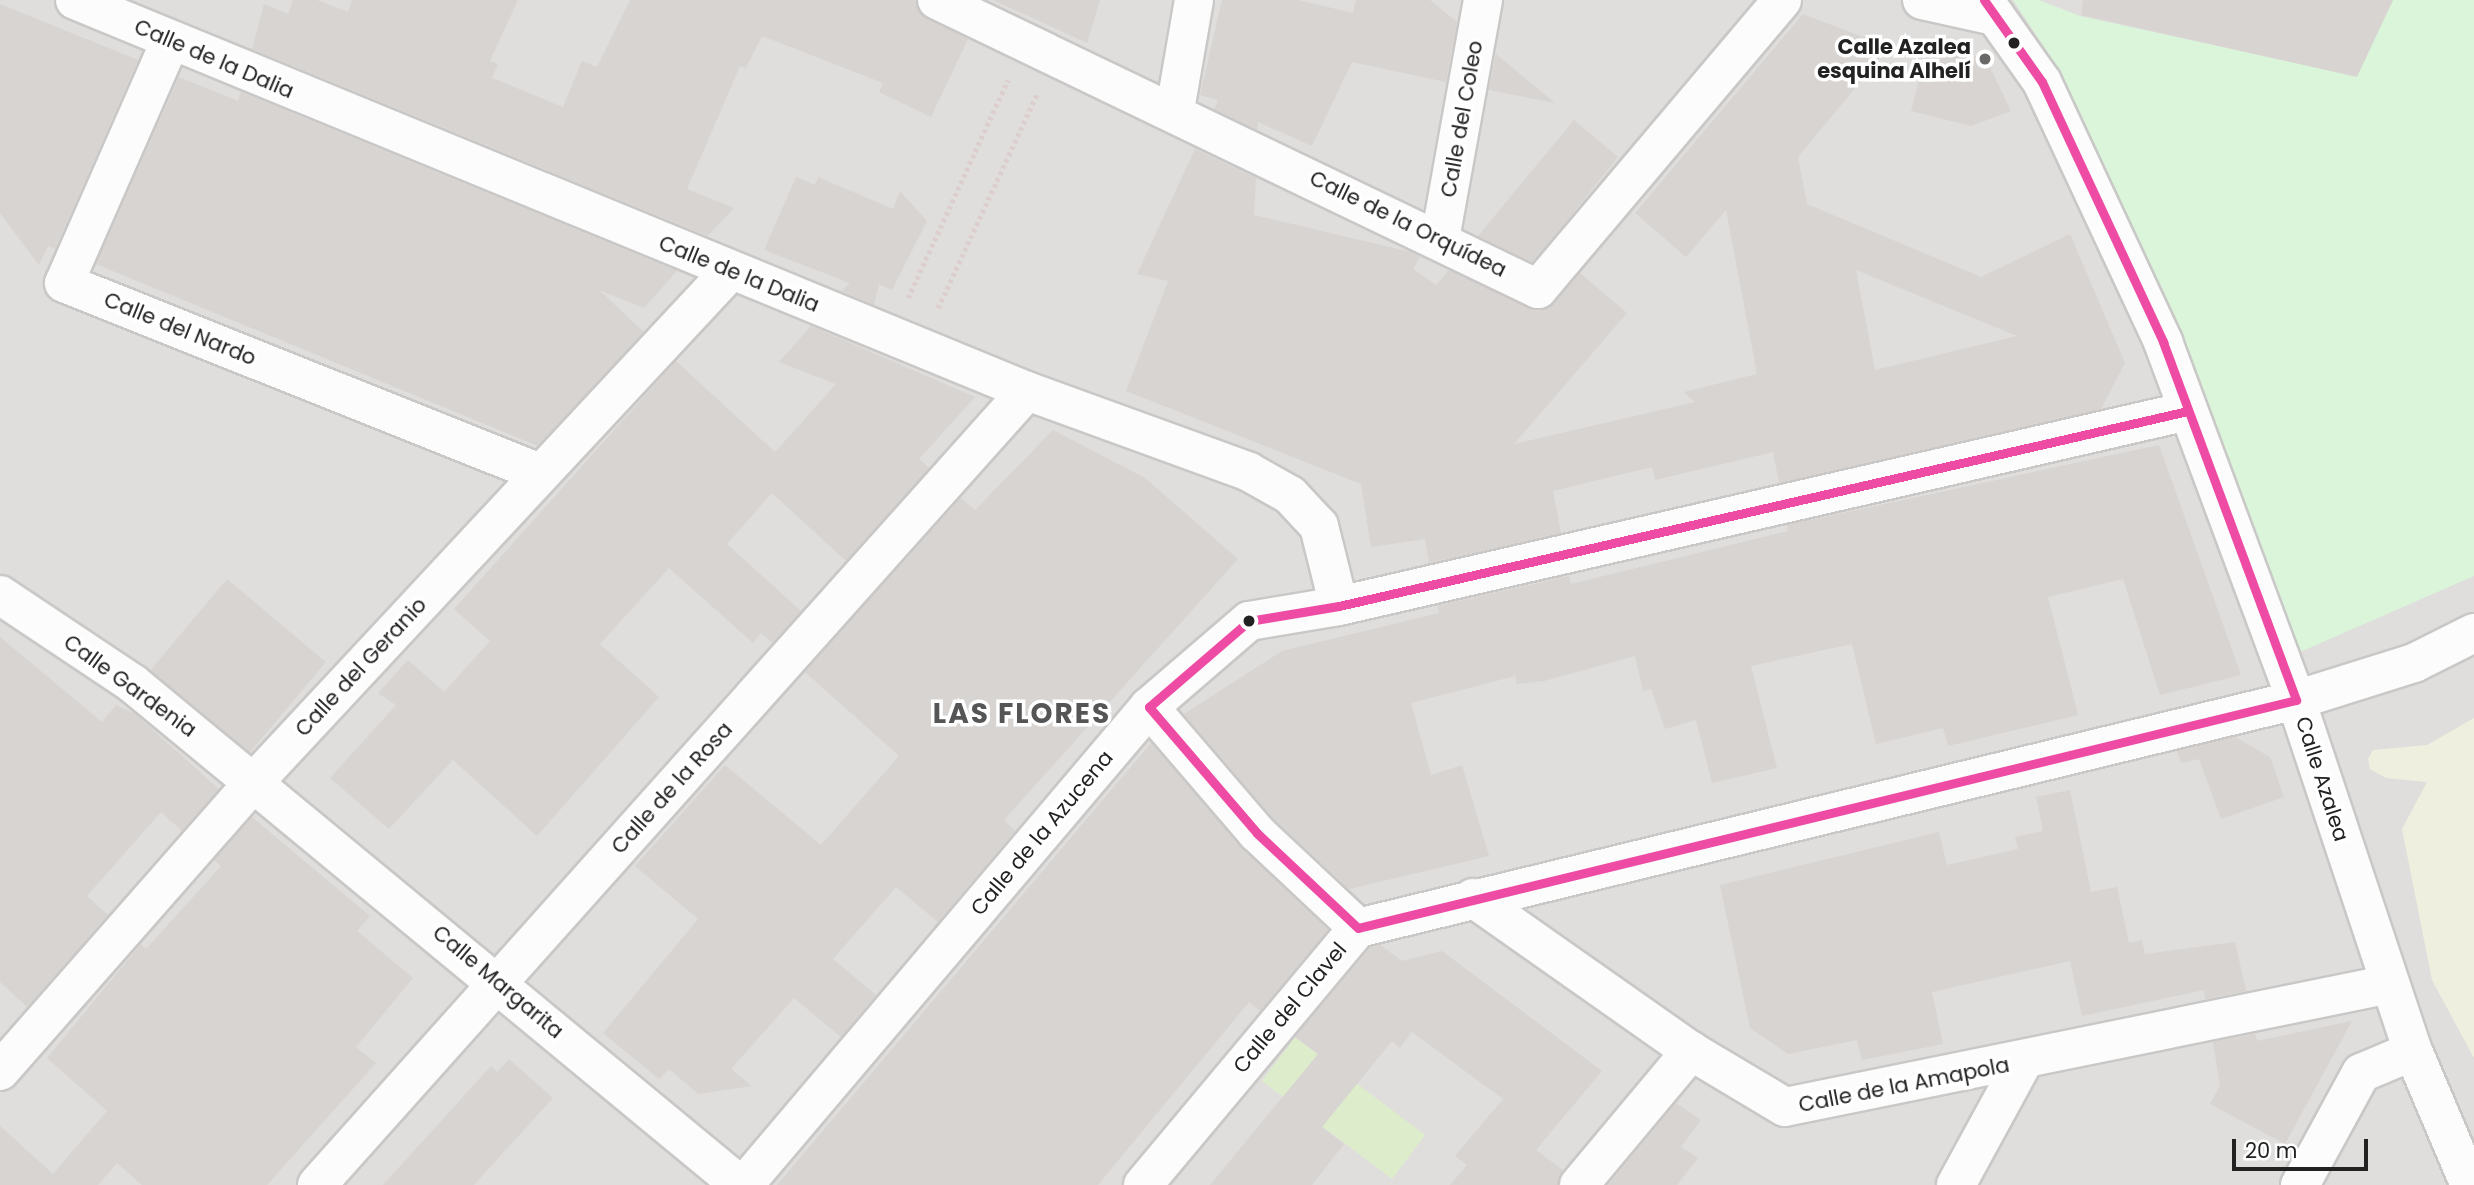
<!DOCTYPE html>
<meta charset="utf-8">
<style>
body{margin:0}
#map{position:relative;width:2474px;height:1185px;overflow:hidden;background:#f0eeeb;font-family:Poppins,sans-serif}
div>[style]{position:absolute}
.residential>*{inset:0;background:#dfdedc;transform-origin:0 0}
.farmland>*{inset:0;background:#efefdf}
.grass>*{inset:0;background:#ddeccb;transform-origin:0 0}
.park>*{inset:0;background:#daf5da}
.building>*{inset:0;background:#d7d4d2;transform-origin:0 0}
.path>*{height:4.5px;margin-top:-2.25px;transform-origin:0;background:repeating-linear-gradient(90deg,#dccecd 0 3.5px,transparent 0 7px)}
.roads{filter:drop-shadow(2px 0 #c9c8c7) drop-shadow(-2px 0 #c9c8c7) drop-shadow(0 2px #c9c8c7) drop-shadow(0 -2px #c9c8c7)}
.street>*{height:38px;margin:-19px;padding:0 19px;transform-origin:19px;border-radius:19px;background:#fdfcfc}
.bus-1>*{height:9px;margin:-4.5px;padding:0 4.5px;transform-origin:4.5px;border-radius:4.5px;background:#ee4ba4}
.dots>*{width:19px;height:19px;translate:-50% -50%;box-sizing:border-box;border:4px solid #fff;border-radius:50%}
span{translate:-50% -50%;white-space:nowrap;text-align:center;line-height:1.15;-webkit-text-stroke:7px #fff;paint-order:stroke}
.poi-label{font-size:21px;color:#222;font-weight:700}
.right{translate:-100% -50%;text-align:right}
.street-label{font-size:21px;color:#222}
.district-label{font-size:28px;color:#555;font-weight:700;letter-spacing:2px}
.scale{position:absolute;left:2232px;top:1139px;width:136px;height:32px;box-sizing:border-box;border:4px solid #222;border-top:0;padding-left:9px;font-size:21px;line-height:24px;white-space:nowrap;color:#222;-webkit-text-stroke:5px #fff;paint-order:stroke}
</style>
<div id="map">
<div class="residential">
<div style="left:0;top:0;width:2474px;height:1185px"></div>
</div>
<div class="farmland">
<div style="clip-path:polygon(2474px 718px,2474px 1058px,2432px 980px,2402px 829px,2427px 782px,2386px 778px,2370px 769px,2368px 759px,2373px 750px,2427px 745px)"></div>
</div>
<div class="grass">
<div style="left:1295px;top:1037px;width:163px;height:55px;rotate:37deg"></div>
</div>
<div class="park">
<div style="clip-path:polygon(2013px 0,2039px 0,2080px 16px,2356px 76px,2393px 0,2474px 0,2474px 576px,2300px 652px,2199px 386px,2062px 74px)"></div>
</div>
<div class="building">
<div style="clip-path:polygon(293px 0,317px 0,348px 12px,352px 0,518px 0,490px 61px,498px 64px,492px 78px,563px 107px,582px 61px,597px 67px,630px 0,915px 0,927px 19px,968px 39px,931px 117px,879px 92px,883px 83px,762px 36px,746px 68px,740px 66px,687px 189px,734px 208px,708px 236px,252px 49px,264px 4px,288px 14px)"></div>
<div style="clip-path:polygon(993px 0,1100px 0,1087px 43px)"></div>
<div style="clip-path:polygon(1222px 0,1298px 0,1353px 13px,1356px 0,1430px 0,1457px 22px,1446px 82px,1352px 62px,1312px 146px,1258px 122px,1257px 130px,1214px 109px,1218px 100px,1200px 95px)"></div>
<div style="clip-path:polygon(2083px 0,2393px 0,2357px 77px,2081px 15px)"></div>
<div style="clip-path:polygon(0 4px,138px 60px,55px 249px,48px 246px,39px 265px,0 213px)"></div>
<div style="clip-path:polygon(evenodd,1803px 14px,1889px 47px,1798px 157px,1807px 204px,1981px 277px,2070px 234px,2125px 363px,2101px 409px,1779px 483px,1773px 452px,1655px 480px,1652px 467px,1553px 491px,1561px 533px,1429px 563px,1425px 539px,1371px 547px,1361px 484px,1126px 391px,1168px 281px,1137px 274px,1195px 149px,1256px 178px,1254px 215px,1411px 252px,1420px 257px,1413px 269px,1436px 285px,1449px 270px,1538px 311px,1554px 304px,1580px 273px,1627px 313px,1514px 444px,1695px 402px,1684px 392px,1757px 374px,1726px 210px,1686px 257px,1635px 213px,1803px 14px,1856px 270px,2017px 336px,1875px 370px,1856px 270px)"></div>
<div style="clip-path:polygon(1930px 37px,1987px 61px,2011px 111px,1971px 126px,1911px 111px)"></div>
<div style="clip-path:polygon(1496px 54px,1555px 103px,1489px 90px)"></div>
<div style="clip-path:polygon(179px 77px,238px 101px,241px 92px,677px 271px,644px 308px,599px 290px,644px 332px,538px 446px,96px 264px)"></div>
<div style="clip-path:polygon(1574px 120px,1618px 157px,1548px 244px,1532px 262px,1478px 236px)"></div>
<div style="clip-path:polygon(796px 177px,815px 185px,818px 177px,893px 209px,900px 191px,927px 221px,892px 290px,879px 284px,874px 305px,842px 291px,850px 283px,764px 250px)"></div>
<div style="clip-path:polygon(811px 326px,975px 397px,919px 459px,929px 468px,846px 561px,772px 493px,727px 544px,801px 611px,772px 643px,761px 633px,753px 643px,669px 568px,600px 644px,659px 697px,537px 836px,453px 760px,389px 829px,330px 778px,396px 705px,378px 693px,408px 660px,444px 692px,490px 641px,454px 609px,676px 361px,775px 452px,836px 384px,779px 362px)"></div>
<div style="clip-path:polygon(1053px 430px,1145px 478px,1238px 559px,1004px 820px,1015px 831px,938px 922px,896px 887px,833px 959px,876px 995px,841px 1037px,794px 998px,731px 1069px,752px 1086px,698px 1094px,669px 1069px,659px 1079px,603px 1033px,698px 919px,635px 866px,725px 765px,821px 845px,899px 756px,805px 672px,961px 498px,975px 510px)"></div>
<div style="clip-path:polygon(2159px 445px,2241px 675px,2160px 695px,2123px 579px,2048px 597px,2078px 715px,1948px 746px,1943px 728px,1876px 744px,1852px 644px,1751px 666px,1777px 768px,1712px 783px,1696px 720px,1665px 729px,1651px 689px,1643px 691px,1635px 656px,1544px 681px,1517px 684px,1515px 676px,1411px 703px,1431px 775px,1462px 765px,1489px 856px,1349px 889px,1273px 818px,1184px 714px,1282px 651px,1439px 613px,1437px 606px,1569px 576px,1571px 584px,1788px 531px,1787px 525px)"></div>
<div style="left:227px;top:579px;width:129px;height:119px;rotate:40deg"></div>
<div style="clip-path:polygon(0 637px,102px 722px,116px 705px,135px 714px,219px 789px,182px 831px,161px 812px,87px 896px,108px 915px,27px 1007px,0 982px)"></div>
<div style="clip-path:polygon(2235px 737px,2270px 757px,2284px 797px,2221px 819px,2199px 759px,2181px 763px,2177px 751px)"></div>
<div style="clip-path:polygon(1151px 743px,1242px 849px,1328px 930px,1260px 1011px,1249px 1002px,1098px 1185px,777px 1185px)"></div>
<div style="clip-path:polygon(2070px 790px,2091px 892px,2117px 887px,2129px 943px,2142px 940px,2145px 954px,2235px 942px,2246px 991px,2205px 999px,2204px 990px,2082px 1016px,2070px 961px,1932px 992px,1943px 1044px,1862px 1060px,1857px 1040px,1788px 1054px,1750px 1028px,1720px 885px,1939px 832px,1947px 865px,2018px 849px,2015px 837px,2043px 831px,2036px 797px)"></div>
<div style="clip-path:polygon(252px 817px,370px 916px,357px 931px,413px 978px,356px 1047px,376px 1063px,267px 1185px,142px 1185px,117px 1163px,98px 1185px,0 1185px,0 1126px,53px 1174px,107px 1111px,47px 1058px,141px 944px,146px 949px,221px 866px,214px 860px)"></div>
<div style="clip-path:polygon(1380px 945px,1402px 961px,1442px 951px,1602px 1071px,1536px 1150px,1563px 1170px,1558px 1185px,1450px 1185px,1467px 1165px,1455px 1156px,1503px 1099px,1412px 1032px,1400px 1048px,1392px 1041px,1322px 1127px,1344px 1144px,1312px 1185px,1210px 1185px,1318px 1054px,1295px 1037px,1370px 948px)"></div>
<div style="clip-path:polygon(2352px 1021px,2285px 1144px,2210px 1104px,2220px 1086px,2213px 1042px,2255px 1034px,2257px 1041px)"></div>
<div style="clip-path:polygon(509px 1059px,553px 1098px,474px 1185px,383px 1185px,491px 1066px,497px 1072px)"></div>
<div style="clip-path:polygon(1676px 1103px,1701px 1120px,1681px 1147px,1698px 1158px,1677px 1185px,1608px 1185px)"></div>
</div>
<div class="path">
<div style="left:908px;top:298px;width:240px;rotate:-65.4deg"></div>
<div style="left:938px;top:308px;width:236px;rotate:-65.2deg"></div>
</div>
<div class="roads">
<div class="street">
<div style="left:75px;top:0;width:1029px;rotate:22.33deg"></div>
<div style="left:1027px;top:391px;width:236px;rotate:20deg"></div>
<div style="left:1249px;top:472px;width:47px;rotate:29.3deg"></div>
<div style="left:1290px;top:495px;width:42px;rotate:46.9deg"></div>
<div style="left:1319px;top:526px;width:82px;rotate:76deg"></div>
<div style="left:937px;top:0;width:667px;rotate:25.68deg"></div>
<div style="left:1538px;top:289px;width:378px;rotate:-49.8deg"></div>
<div style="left:1922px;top:0;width:75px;rotate:12.4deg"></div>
<div style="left:1984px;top:0;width:100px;rotate:54.7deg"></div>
<div style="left:2042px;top:82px;width:287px;rotate:65deg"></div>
<div style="left:2163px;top:342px;width:382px;rotate:69.6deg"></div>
<div style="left:2296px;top:700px;width:370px;rotate:71.6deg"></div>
<div style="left:2413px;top:1051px;width:146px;rotate:67deg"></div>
<div style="left:170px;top:42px;width:263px;rotate:113.7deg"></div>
<div style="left:64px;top:283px;width:513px;rotate:21.76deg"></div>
<div style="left:1175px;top:110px;width:112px;rotate:-80.2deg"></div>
<div style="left:1440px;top:239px;width:243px;rotate:-79.8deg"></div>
<div style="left:0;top:595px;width:159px;rotate:33.7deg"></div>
<div style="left:132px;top:683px;width:788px;rotate:39.55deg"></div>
<div style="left:1149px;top:707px;width:166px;rotate:49.4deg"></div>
<div style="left:1257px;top:833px;width:139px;rotate:43.2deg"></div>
<div style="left:1473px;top:898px;width:266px;rotate:35.1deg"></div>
<div style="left:1691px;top:1051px;width:109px;rotate:30.8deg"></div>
<div style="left:1785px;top:1107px;width:617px;rotate:-11.49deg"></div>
<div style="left:0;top:1071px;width:386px;rotate:-48.7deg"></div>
<div style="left:255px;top:781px;width:698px;rotate:-47.03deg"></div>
<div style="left:317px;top:1185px;width:1065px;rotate:-48.2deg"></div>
<div style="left:744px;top:1185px;width:627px;rotate:-49.73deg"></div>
<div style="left:1149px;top:707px;width:132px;rotate:-40.7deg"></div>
<div style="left:1249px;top:621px;width:91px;rotate:-9.5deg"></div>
<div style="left:1339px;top:606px;width:871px;rotate:-12.94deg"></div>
<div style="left:1143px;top:1185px;width:335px;rotate:-50.1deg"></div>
<div style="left:1358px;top:928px;width:965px;rotate:-13.66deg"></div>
<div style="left:2296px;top:700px;width:124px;rotate:-17.4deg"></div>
<div style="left:2414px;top:663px;width:67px;rotate:-26.6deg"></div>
<div style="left:1579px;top:1185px;width:175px;rotate:-50.1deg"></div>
<div style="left:1956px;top:1185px;width:140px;rotate:-61.4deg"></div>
<div style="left:2300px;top:1185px;width:128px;rotate:-61.4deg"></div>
<div style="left:2361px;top:1073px;width:56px;rotate:-22.9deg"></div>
</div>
</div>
<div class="bus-1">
<div style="left:1984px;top:0;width:100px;rotate:54.7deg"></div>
<div style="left:2042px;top:82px;width:287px;rotate:65deg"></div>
<div style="left:2163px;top:342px;width:382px;rotate:69.6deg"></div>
<div style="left:2296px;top:700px;width:965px;rotate:166.34deg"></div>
<div style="left:1358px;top:928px;width:139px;rotate:-136.8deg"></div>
<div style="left:1257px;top:833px;width:166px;rotate:-130.6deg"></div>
<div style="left:1149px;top:707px;width:132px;rotate:-40.7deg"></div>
<div style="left:1249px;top:621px;width:91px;rotate:-9.5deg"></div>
<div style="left:1339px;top:606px;width:871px;rotate:-12.94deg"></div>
</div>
<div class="dots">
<div style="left:2014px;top:43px;background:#222"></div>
<div style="left:1985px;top:59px;background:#6a6968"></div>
<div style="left:1249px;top:621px;background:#222"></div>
</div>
<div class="poi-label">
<span class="right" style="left:1971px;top:59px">Calle Azalea<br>esquina Alhelí</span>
</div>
<div class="street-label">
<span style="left:214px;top:59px;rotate:23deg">Calle de la Dalia</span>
<span style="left:1462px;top:119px;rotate:-80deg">Calle del Coleo</span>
<span style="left:1408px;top:224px;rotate:26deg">Calle de la Orquídea</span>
<span style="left:739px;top:274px;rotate:22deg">Calle de la Dalia</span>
<span style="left:180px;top:329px;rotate:22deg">Calle del Nardo</span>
<span style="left:361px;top:667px;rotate:-47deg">Calle del Geranio</span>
<span style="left:130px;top:686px;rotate:36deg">Calle Gardenia</span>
<span style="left:2322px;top:779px;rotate:72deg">Calle Azalea</span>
<span style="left:672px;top:788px;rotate:-48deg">Calle de la Rosa</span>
<span style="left:1042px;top:833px;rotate:-50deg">Calle de la Azucena</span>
<span style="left:498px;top:982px;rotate:40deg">Calle Margarita</span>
<span style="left:1290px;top:1008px;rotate:-50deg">Calle del Clavel</span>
<span style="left:1904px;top:1085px;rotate:-11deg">Calle de la Amapola</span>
</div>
<div class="district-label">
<span style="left:1022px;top:714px">LAS FLORES</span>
</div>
<div class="scale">20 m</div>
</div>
